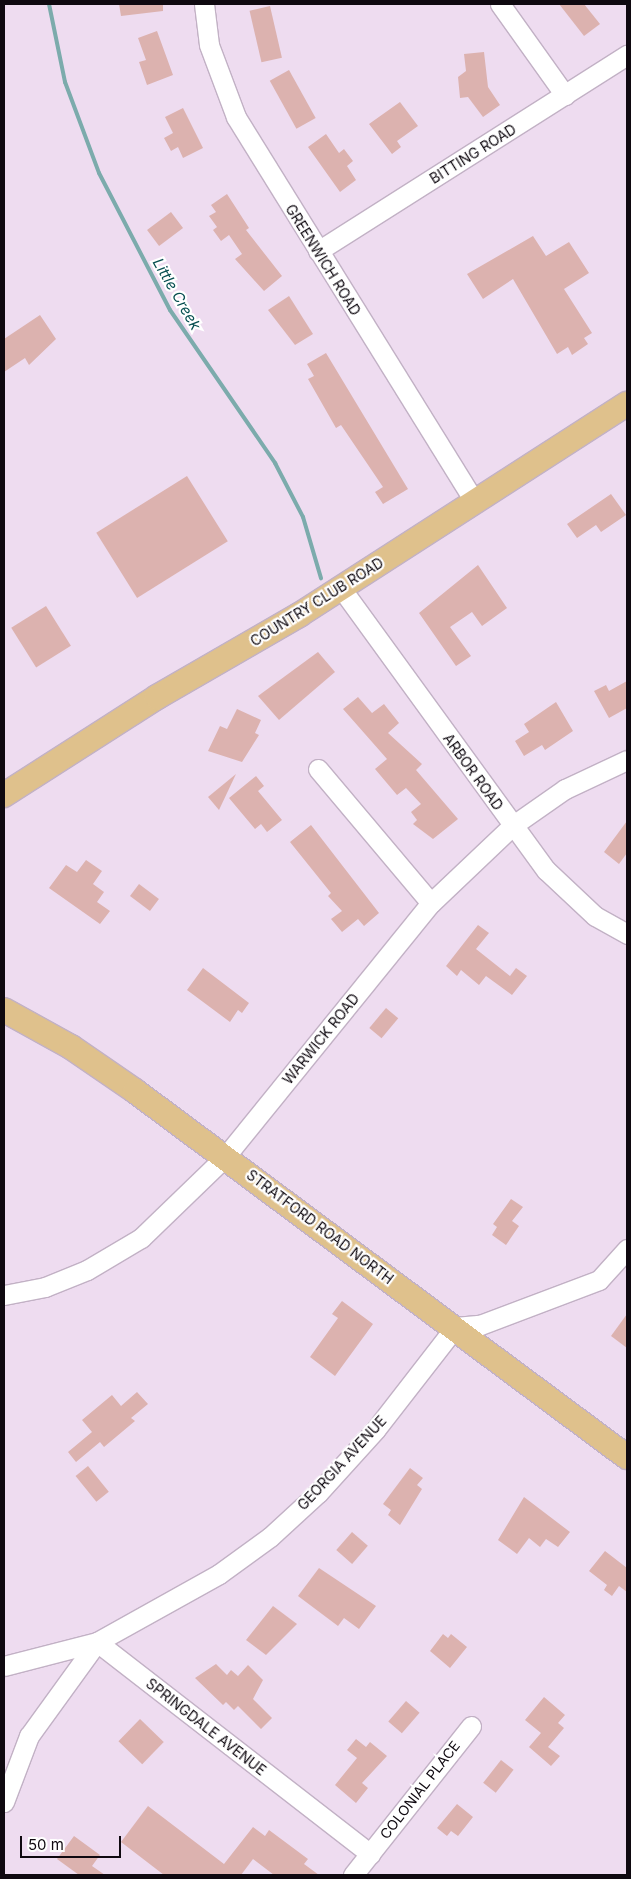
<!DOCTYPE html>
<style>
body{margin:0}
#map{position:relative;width:631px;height:1879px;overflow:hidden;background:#eedcf0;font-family:Inter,sans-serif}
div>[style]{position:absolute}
.stream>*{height:4px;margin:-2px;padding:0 2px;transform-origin:2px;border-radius:2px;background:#7cabac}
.building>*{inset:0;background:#dcb2af;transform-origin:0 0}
.roads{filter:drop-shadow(1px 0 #c2b1c5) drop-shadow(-1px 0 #c2b1c5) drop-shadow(0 1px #c2b1c5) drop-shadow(0 -1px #c2b1c5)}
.minor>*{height:19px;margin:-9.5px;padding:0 9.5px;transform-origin:9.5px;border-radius:9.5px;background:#fff}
.major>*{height:24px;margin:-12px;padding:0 12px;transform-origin:12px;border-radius:12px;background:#dfc18c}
span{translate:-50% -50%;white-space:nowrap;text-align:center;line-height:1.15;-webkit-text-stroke:4.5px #fff;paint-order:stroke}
.street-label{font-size:14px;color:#0f0910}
.water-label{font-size:15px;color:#074f51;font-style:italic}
.frame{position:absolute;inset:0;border:5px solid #0f0910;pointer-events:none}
.scale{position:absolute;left:20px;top:1836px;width:101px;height:22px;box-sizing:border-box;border:2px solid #0f0910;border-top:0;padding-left:6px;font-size:15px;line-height:18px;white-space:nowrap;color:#0f0910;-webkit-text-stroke:4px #fff;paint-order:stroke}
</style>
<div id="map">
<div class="stream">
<div style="left:49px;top:4px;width:80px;rotate:78.4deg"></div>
<div style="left:65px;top:82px;width:97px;rotate:69.5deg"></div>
<div style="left:99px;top:173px;width:154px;rotate:62.6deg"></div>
<div style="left:170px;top:310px;width:186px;rotate:55.5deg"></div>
<div style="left:275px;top:463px;width:61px;rotate:62.6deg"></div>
<div style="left:303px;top:517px;width:64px;rotate:73.6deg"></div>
</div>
<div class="building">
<div style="clip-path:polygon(119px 4px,163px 4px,163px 11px,121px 16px)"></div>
<div style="clip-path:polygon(559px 4px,584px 4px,600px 24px,584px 36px)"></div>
<div style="left:270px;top:6px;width:53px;height:21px;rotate:77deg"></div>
<div style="clip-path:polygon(157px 31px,173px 75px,147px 85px,139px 62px,146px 60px,138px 38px)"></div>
<div style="clip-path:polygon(484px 52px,488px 87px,500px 105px,483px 117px,468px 97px,460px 98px,458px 77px,466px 71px,464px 54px)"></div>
<div style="left:289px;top:70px;width:55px;height:22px;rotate:61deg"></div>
<div style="clip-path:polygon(400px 102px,418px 126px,397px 141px,401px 147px,392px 154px,369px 124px)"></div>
<div style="clip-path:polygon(183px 108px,203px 148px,183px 158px,178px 147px,171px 151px,164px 138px,173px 133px,165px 117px)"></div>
<div style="clip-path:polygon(326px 134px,339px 153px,344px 149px,353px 161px,347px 166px,356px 180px,340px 192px,308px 147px)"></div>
<div style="clip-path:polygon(227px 194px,249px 228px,246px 230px,282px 276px,264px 291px,235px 259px,242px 254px,229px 235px,221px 241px,213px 230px,217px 227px,209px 216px,216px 212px,211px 205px)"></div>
<div style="left:171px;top:212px;width:20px;height:30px;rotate:53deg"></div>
<div style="clip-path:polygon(533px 236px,546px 256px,569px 242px,589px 273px,564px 289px,592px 333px,584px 338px,588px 344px,572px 355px,568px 347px,557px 354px,513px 279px,483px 299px,467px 274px)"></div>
<div style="clip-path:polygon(289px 296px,313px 334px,295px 345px,268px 310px)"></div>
<div style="clip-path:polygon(40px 315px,56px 339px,29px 365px,25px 358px,4px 372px,4px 339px)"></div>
<div style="clip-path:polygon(326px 353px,408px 489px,383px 504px,375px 492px,383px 487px,341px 425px,336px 428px,308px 379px,314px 376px,307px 364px)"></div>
<div style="left:187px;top:476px;width:77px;height:107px;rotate:58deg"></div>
<div style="clip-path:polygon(611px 494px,626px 515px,601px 532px,596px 525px,577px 538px,567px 524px)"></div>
<div style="clip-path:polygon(478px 565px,507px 608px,482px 626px,472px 612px,450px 627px,471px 656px,456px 666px,419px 613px)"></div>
<div style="left:46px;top:606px;width:47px;height:41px;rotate:58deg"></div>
<div style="clip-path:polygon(318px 652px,335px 672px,279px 720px,258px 696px)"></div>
<div style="clip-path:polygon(627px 681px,627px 708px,609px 718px,594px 691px,606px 685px,609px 691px)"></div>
<div style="clip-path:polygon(358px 697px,372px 713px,384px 704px,399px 723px,388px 733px,422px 764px,416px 770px,458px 819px,433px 839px,413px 824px,417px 820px,411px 812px,421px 804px,406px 788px,397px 795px,375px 769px,387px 759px,343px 709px)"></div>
<div style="clip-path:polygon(556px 702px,573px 731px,545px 750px,542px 745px,524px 756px,515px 741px,529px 732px,524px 724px)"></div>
<div style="clip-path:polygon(237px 709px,261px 720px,255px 733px,259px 735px,242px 762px,208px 751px,220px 726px,227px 729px)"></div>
<div style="clip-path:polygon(236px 774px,219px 810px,208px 797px)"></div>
<div style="clip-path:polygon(256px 776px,264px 786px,258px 791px,282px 820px,267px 832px,261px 824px,255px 829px,229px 798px)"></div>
<div style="clip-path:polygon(627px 821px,627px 853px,619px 864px,604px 852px)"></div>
<div style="clip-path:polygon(311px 825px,379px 913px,364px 926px,358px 919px,342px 932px,331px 919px,342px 911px,328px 896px,331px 893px,290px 842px)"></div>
<div style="clip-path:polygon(86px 860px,102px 871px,93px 884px,104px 892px,97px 902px,110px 911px,100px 924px,49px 888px,66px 865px,77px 872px)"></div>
<div style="left:139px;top:884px;width:25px;height:15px;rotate:37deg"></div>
<div style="clip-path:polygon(478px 925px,489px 933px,476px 949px,510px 976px,516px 968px,527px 976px,512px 995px,486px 976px,479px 985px,461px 970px,457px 976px,446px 966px)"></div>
<div style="clip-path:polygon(203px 968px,249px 1003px,242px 1013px,238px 1010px,230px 1022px,187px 990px)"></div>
<div style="left:386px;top:1008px;width:16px;height:26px;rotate:40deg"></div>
<div style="clip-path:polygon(511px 1199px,523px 1207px,512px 1221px,519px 1226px,506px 1245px,492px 1235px,497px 1227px,493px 1224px)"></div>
<div style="clip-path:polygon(342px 1301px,373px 1324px,335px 1376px,310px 1357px,338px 1318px,332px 1314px)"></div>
<div style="clip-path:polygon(627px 1314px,627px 1348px,611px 1336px)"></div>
<div style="clip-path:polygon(137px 1392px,148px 1404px,131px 1418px,135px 1421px,104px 1447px,100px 1442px,76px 1462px,68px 1452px,92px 1432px,82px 1420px,112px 1395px,121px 1406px)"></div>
<div style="left:88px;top:1466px;width:33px;height:16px;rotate:51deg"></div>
<div style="clip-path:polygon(410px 1468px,423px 1478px,417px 1485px,422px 1489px,400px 1525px,388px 1515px,391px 1510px,383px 1504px)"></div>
<div style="clip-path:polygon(524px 1497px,570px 1532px,558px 1547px,546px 1539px,540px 1547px,529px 1538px,517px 1554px,498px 1540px)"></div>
<div style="left:352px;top:1532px;width:21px;height:24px;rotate:41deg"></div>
<div style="clip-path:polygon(605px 1551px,627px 1568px,627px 1592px,619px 1586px,612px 1596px,604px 1590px,607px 1585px,589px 1571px)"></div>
<div style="clip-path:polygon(319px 1568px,376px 1606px,359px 1629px,344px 1618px,338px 1626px,298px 1596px)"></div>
<div style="clip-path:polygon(273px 1606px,297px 1624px,266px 1655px,246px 1640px)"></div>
<div style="clip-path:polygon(443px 1634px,448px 1638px,451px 1634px,467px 1647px,450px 1668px,430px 1651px)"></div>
<div style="clip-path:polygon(216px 1664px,227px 1675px,231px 1670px,238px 1676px,248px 1665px,263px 1680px,253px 1699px,272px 1718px,261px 1729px,238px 1706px,234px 1710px,226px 1702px,223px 1705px,195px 1678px)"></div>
<div style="clip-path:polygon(544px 1697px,565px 1715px,558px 1723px,564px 1728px,548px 1747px,560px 1756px,551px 1766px,529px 1747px,541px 1733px,525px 1720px)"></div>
<div style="left:406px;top:1701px;width:18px;height:27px;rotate:41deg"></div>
<div style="left:140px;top:1719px;width:33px;height:31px;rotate:44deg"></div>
<div style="clip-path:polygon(356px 1739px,366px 1747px,370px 1742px,387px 1756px,362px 1783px,368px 1788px,356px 1803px,335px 1785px,357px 1758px,347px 1750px)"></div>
<div style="left:501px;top:1760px;width:16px;height:29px;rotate:38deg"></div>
<div style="clip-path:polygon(457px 1804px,473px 1817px,458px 1836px,451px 1831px,447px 1836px,437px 1828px)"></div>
<div style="clip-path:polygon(148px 1806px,224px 1864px,253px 1827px,265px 1836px,269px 1830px,308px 1859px,304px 1864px,319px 1875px,274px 1875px,253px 1859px,241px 1875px,164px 1875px,121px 1842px)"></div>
<div style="clip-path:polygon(74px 1836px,100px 1855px,92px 1866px,105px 1875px,79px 1875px,57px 1859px)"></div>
</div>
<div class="roads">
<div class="minor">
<div style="left:204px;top:4px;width:41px;rotate:83deg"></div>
<div style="left:209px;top:45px;width:77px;rotate:69.4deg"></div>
<div style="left:236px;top:117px;width:453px;rotate:58.2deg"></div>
<div style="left:500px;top:4px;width:112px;rotate:54.5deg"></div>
<div style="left:318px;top:251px;width:366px;rotate:-32.4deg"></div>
<div style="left:341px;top:588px;width:349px;rotate:54deg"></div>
<div style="left:546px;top:870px;width:67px;rotate:43.2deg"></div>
<div style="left:595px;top:916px;width:37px;rotate:29deg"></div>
<div style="left:318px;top:769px;width:175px;rotate:49.9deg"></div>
<div style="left:4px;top:1295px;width:42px;rotate:-11deg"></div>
<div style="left:45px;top:1287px;width:45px;rotate:-22deg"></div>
<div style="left:87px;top:1270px;width:63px;rotate:-30.7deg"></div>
<div style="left:141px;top:1238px;width:117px;rotate:-44deg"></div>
<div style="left:225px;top:1157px;width:327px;rotate:-51deg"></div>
<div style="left:431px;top:903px;width:112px;rotate:-43.5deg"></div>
<div style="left:512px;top:826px;width:65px;rotate:-34.9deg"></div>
<div style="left:565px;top:789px;width:68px;rotate:-25.1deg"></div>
<div style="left:4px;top:1666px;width:96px;rotate:-14.5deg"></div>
<div style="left:97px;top:1642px;width:346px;rotate:37.8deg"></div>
<div style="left:4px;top:1802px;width:71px;rotate:-69.3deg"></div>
<div style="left:29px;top:1736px;width:116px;rotate:-54.1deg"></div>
<div style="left:97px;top:1642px;width:140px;rotate:-29.1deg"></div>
<div style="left:219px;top:1574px;width:63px;rotate:-36deg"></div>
<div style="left:270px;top:1537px;width:65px;rotate:-42.5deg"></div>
<div style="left:318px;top:1493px;width:86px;rotate:-47.8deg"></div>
<div style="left:376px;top:1429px;width:129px;rotate:-52.2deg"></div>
<div style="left:455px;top:1327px;width:25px;rotate:-5deg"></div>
<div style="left:480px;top:1325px;width:127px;rotate:-20.7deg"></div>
<div style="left:599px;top:1280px;width:42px;rotate:-47.9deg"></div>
<div style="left:353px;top:1875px;width:190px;rotate:-51.6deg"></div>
</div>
<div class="major">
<div style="left:4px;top:795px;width:182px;rotate:-32.6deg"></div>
<div style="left:157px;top:697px;width:164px;rotate:-30deg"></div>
<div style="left:299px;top:615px;width:390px;rotate:-32.8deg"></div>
<div style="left:4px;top:1010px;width:77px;rotate:28.9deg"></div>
<div style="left:71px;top:1047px;width:78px;rotate:34.5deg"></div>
<div style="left:135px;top:1091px;width:613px;rotate:36.65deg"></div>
</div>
</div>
<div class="street-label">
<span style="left:473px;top:154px;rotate:-32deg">BITTING ROAD</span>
<span style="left:323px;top:260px;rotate:58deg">GREENWICH ROAD</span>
<span style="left:317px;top:602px;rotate:-32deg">COUNTRY CLUB ROAD</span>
<span style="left:473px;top:772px;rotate:54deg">ARBOR ROAD</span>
<span style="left:321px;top:1039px;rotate:-51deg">WARWICK ROAD</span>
<span style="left:320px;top:1227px;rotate:37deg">STRATFORD ROAD NORTH</span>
<span style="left:342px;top:1463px;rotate:-47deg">GEORGIA AVENUE</span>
<span style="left:206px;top:1727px;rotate:38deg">SPRINGDALE AVENUE</span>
<span style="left:420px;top:1790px;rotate:-52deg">COLONIAL PLACE</span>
</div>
<div class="water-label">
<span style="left:177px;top:294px;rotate:60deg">Little Creek</span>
</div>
<div class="frame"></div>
<div class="scale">50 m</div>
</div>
